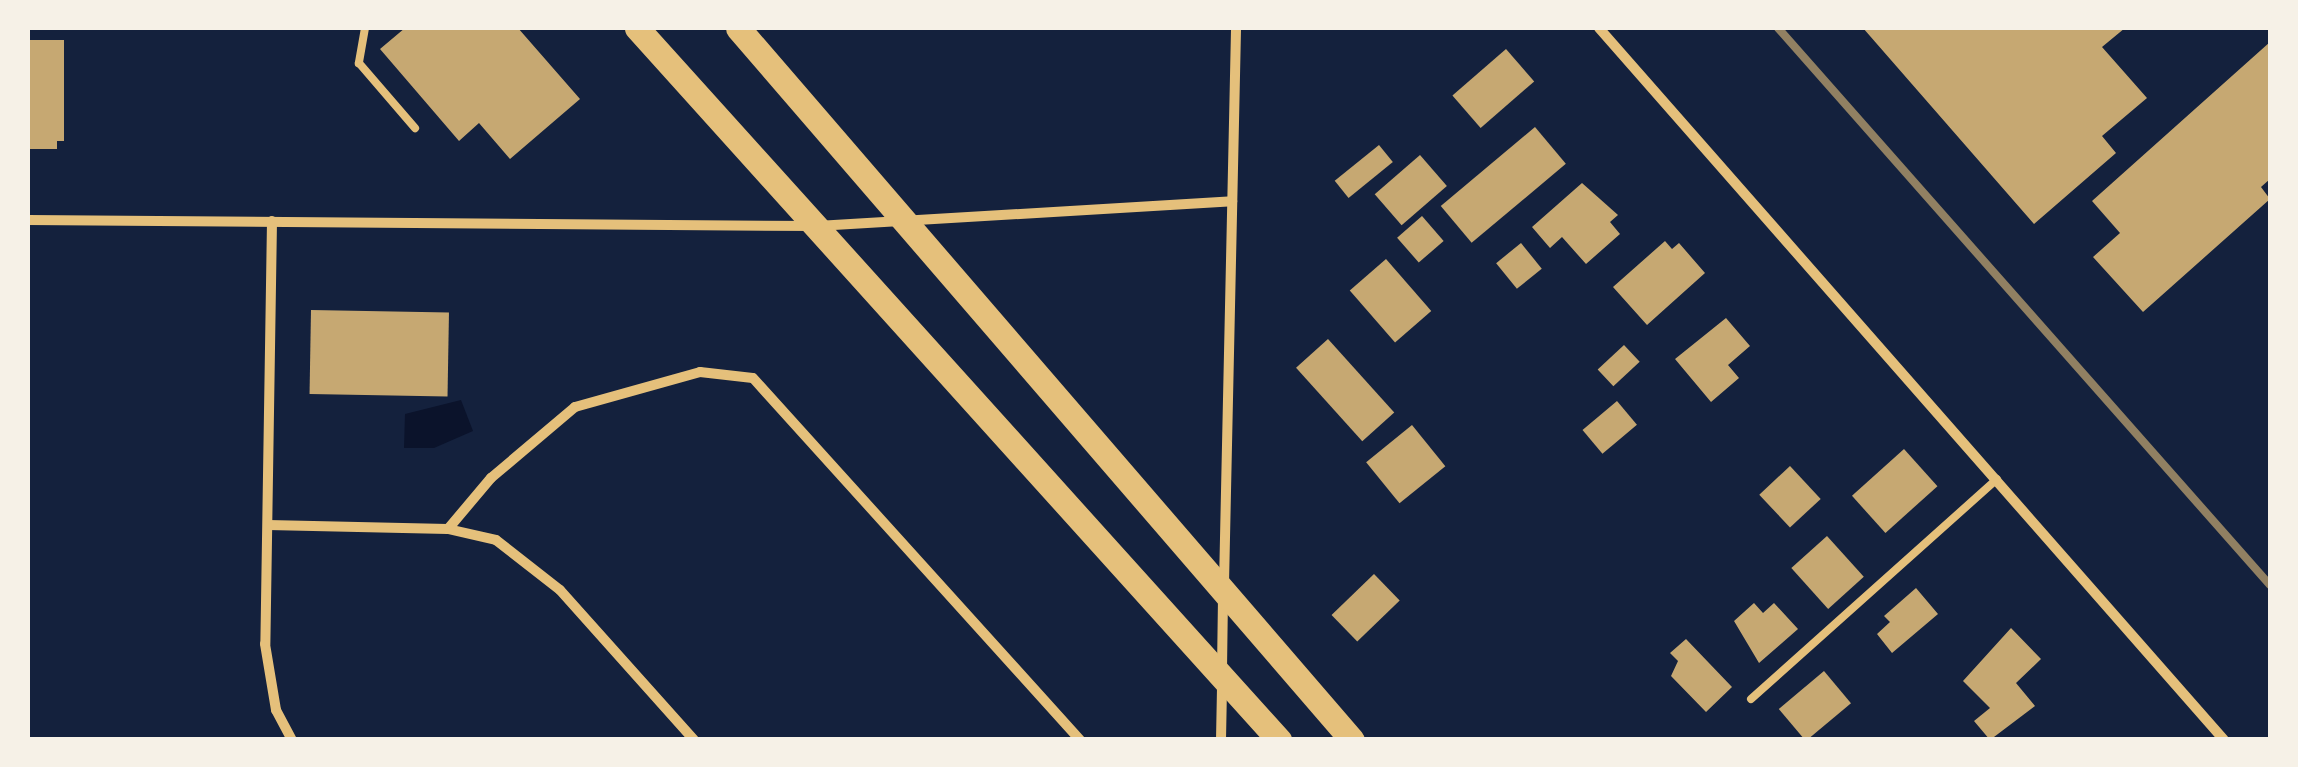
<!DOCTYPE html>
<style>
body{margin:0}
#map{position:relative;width:2298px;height:767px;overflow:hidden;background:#14213d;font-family:"Asap Condensed",sans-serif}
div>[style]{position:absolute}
.water>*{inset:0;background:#0b132b}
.building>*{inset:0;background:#c6a872;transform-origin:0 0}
.service>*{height:8px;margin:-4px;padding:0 4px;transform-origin:4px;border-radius:4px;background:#e5c07b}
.minor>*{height:10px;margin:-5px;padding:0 5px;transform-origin:5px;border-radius:5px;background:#e5c07b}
.primary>*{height:25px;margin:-12.5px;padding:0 12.5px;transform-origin:12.5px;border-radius:12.5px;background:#e5c07b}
.rail>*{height:8px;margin:-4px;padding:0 4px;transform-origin:4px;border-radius:4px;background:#918062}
span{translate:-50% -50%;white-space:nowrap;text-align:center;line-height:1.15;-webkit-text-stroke:8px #f6f1e7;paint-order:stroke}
.frame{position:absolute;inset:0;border:30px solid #f6f1e7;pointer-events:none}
</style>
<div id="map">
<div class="water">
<div style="clip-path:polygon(461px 400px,473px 431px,434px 448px,404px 448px,405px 414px)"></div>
</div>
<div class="building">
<div style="clip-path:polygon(405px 28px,518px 28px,580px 99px,510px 159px,479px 123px,459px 141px,380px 49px)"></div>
<div style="clip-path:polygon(1863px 28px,2125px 28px,2102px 47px,2147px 98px,2102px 136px,2116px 153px,2034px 224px)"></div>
<div style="clip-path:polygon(28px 40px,64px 40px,64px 141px,57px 141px,57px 149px,28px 149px)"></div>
<div style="clip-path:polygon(2270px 42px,2270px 179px,2261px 187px,2270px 199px,2143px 312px,2093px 257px,2120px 233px,2092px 201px)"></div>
<div style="left:1506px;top:49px;width:43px;height:71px;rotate:49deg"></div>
<div style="left:1535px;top:127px;width:48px;height:123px;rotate:50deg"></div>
<div style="left:1379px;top:145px;width:22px;height:57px;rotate:51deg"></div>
<div style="left:1420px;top:155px;width:41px;height:60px;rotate:49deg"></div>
<div style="clip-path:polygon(1582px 183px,1618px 215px,1610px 222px,1620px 234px,1586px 264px,1562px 237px,1550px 248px,1532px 227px)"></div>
<div style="left:1422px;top:216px;width:33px;height:33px;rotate:49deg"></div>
<div style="clip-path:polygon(1665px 241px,1672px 249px,1679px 243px,1705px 273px,1647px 325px,1613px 287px)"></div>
<div style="left:1521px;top:243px;width:33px;height:32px;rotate:51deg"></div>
<div style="left:1386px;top:259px;width:69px;height:48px;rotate:49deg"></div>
<div style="left:311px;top:310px;width:138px;height:84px;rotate:1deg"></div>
<div style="clip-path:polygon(1726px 318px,1750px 346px,1728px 365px,1739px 378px,1711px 402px,1675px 359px)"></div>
<div style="left:1328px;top:339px;width:99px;height:43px;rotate:48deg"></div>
<div style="left:1624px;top:345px;width:23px;height:36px;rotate:47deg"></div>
<div style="left:1617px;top:401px;width:31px;height:45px;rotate:50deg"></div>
<div style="left:1412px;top:425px;width:53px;height:59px;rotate:51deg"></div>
<div style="left:1904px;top:449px;width:50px;height:70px;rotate:48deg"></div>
<div style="left:1790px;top:466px;width:45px;height:42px;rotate:47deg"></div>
<div style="left:1827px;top:536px;width:55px;height:48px;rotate:48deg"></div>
<div style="left:1374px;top:574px;width:37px;height:59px;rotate:46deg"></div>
<div style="clip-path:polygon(1916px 588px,1938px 614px,1892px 653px,1877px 634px,1890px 622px,1884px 616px)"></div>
<div style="clip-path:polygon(1754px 603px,1763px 613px,1774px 603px,1798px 629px,1759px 663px,1734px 621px)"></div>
<div style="clip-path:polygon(2011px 628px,2041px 659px,2016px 683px,2035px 706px,1990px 740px,1974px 721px,1990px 708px,1963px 681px)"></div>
<div style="clip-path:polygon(1686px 639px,1732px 687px,1706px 712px,1671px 676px,1678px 661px,1670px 653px)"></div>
<div style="left:1824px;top:671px;width:42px;height:59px;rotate:50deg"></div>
</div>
<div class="service">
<div style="left:365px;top:28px;width:36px;rotate:100deg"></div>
<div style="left:359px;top:63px;width:86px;rotate:49.3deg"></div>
<div style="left:1751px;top:699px;width:330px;rotate:-41.8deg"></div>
</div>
<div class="minor">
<div style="left:1599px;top:28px;width:947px;rotate:48.72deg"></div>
<div style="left:28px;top:220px;width:789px;rotate:0.44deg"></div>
<div style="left:817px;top:226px;width:416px;rotate:-3.4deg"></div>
<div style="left:272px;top:221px;width:423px;rotate:90.9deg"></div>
<div style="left:265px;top:644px;width:67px;rotate:80.5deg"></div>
<div style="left:276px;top:710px;width:34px;rotate:62deg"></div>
<div style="left:268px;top:525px;width:180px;rotate:1.3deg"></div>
<div style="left:448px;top:529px;width:49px;rotate:12.9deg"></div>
<div style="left:496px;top:540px;width:81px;rotate:38deg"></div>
<div style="left:560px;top:590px;width:201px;rotate:48.2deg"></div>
<div style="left:448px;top:529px;width:67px;rotate:-49.9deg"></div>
<div style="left:491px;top:478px;width:110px;rotate:-40.2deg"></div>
<div style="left:575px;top:407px;width:130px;rotate:-15.6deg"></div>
<div style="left:700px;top:372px;width:53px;rotate:6.5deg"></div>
<div style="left:753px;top:378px;width:488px;rotate:47.9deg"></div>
<div style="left:1224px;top:584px;width:556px;rotate:-88.76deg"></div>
<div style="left:1222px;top:669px;width:68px;rotate:-89.2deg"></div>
<div style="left:1221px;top:740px;width:54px;rotate:-88.9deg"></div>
</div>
<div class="primary">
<div style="left:637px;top:28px;width:959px;rotate:47.96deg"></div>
<div style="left:738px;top:28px;width:940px;rotate:49.23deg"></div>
</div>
<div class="rail">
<div style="left:1778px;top:28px;width:743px;rotate:48.55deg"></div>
</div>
<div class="frame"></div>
</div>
